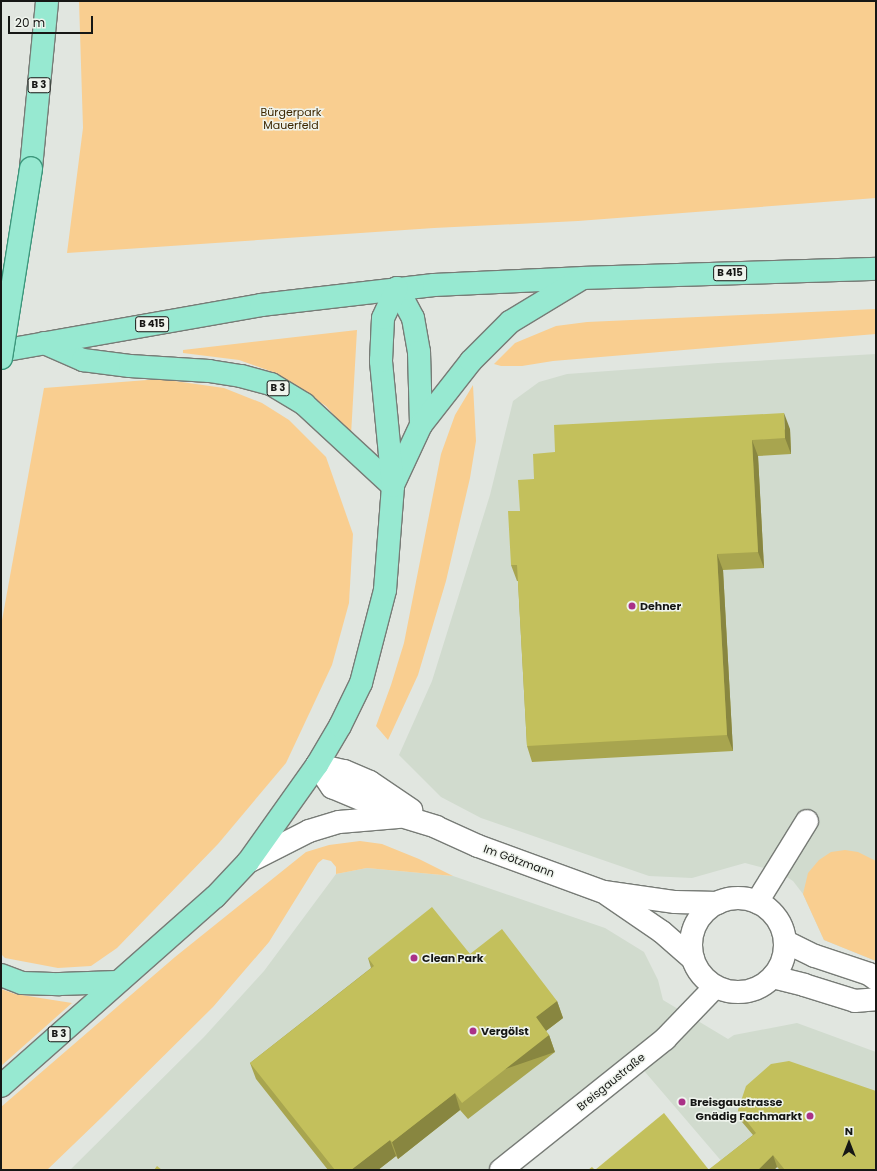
<!DOCTYPE html>
<meta charset="utf-8">
<style>
body{margin:0}
#map{position:relative;width:877px;height:1171px;overflow:hidden;background:#e1e6e0;font-family:Poppins,sans-serif}
div>[style]{position:absolute}
.built>*{inset:0;background:#d1dbce}
.green>*{inset:0;background:#f9ce90}
.roads{filter:drop-shadow(1px 0 #777b76) drop-shadow(-1px 0 #777b76) drop-shadow(0 1px #777b76) drop-shadow(0 -1px #777b76)}
.street>*{height:22px;margin:-11px;padding:0 11px;transform-origin:11px;border-radius:11px;background:#fff}
.secondary>*{height:22px;margin:-11px;padding:0 11px;transform-origin:11px;border-radius:11px;background:#fff}
.secondary>.ring{margin:-11px;padding:0;box-sizing:content-box;background:none;border:22px solid #fff;border-radius:50%}
.primary>*{height:22px;margin:-11px;padding:0 11px;transform-origin:11px;border-radius:11px;background:#97e9d1}
.bridges{filter:drop-shadow(1px 0 #3c967b) drop-shadow(-1px 0 #3c967b) drop-shadow(0 1px #3c967b) drop-shadow(0 -1px #3c967b)}
.primary-bridge>*{height:22px;margin:-11px;padding:0 11px;transform-origin:11px;border-radius:11px;background:#97e9d1}
.wall>*{inset:0;background:#a8a54f}
.shaded-wall>*{inset:0;background:#888640;transform-origin:0 0}
.building>*{inset:0;background:#c3c05c}
.dots>*{width:11px;height:11px;translate:-50% -50%;box-sizing:border-box;border:2px solid #eff4ed;border-radius:50%}
span{translate:-50% -50%;white-space:nowrap;text-align:center;line-height:1.15;-webkit-text-stroke:3px #eff4ed;paint-order:stroke}
.shield-label span{padding:1px 3px;background:#eff4ed;border:1px solid;border-radius:3px;-webkit-text-stroke-width:0}
.shield-label{font-size:10px;color:#161715;font-weight:700}
.park-label{font-size:11px;color:#3d2700}
.poi-label{font-size:11px;color:#161715;font-weight:700}
.left{translate:0 -50%;text-align:left}
.right{translate:-100% -50%;text-align:right}
.street-label{font-size:11px;color:#161715}
.frame{position:absolute;inset:0;border:2px solid #161715;pointer-events:none}
.north{position:absolute;left:829px;top:1123px;width:40px;height:40px;-webkit-text-stroke:3px #eff4ed;paint-order:stroke;rotate:0deg;font-size:11px;font-weight:700;line-height:16px;text-align:center;color:#161715}
.north::after{content:'';display:block;margin:auto;width:14px;height:18px;background:#161715;clip-path:polygon(50% 0,100% 100%,50% 72%,0 100%)}
.scale{position:absolute;left:8px;top:16px;width:85px;height:18px;box-sizing:border-box;border:2px solid #161715;border-top:0;padding-left:5px;font-size:12px;line-height:14px;white-space:nowrap;color:#161715;-webkit-text-stroke:3px #eff4ed;paint-order:stroke}
</style>
<div id="map">
<div class="built">
<div style="clip-path:polygon(876px 354px,876px 961px,824px 940px,803px 894px,793px 881px,779px 872px,745px 863px,692px 878px,649px 876px,481px 818px,441px 797px,399px 755px,432px 681px,490px 495px,513px 401px,539px 382px,567px 374px,718px 363px)"></div>
<div style="clip-path:polygon(367px 868px,453px 876px,605px 928px,644px 952px,658px 980px,663px 1000px,728px 1039px,734px 1035px,797px 1023px,876px 1052px,876px 1170px,729px 1170px,634px 1059px,487px 1170px,70px 1170px,204px 1037px,264px 971px,336px 874px)"></div>
</div>
<div class="green">
<div style="clip-path:polygon(79px 1px,876px 1px,876px 198px,578px 221px,434px 228px,67px 253px,83px 128px)"></div>
<div style="clip-path:polygon(876px 309px,876px 334px,553px 361px,522px 366px,501px 366px,494px 364px,515px 343px,556px 326px,587px 322px)"></div>
<div style="clip-path:polygon(357px 330px,351px 435px,326px 406px,273px 372px,239px 360px,183px 353px,183px 350px)"></div>
<div style="clip-path:polygon(160px 379px,224px 388px,262px 403px,289px 420px,326px 457px,353px 534px,349px 603px,332px 665px,286px 763px,218px 844px,117px 948px,91px 966px,58px 968px,5px 958px,1px 954px,1px 626px,44px 388px)"></div>
<div style="clip-path:polygon(473px 385px,476px 441px,470px 478px,446px 581px,418px 675px,388px 740px,376px 726px,391px 685px,404px 643px,441px 454px,455px 415px)"></div>
<div style="clip-path:polygon(360px 841px,382px 844px,419px 859px,453px 876px,367px 868px,336px 874px,336px 867px,331px 861px,323px 859px,318px 863px,269px 942px,213px 1007px,101px 1118px,47px 1170px,1px 1170px,1px 1107px,175px 957px,306px 852px,329px 845px)"></div>
<div style="clip-path:polygon(845px 850px,858px 852px,876px 861px,876px 961px,824px 940px,803px 894px,808px 873px,819px 860px,831px 852px)"></div>
<div style="clip-path:polygon(1px 989px,15px 994px,72px 1003px,1px 1066px)"></div>
</div>
<div class="roads">
<div class="street">
<div style="left:757px;top:902px;width:95px;rotate:-58.3deg"></div>
<div style="left:501px;top:1170px;width:210px;rotate:-38.6deg"></div>
<div style="left:665px;top:1039px;width:72px;rotate:-46.1deg"></div>
</div>
<div class="secondary">
<div style="left:317px;top:765px;width:27px;rotate:56deg"></div>
<div style="left:332px;top:787px;width:75px;rotate:22.8deg"></div>
<div style="left:401px;top:816px;width:37px;rotate:17deg"></div>
<div style="left:436px;top:827px;width:46px;rotate:24.3deg"></div>
<div style="left:478px;top:846px;width:134px;rotate:20.1deg"></div>
<div style="left:604px;top:892px;width:72px;rotate:8deg"></div>
<div style="left:675px;top:902px;width:43px;rotate:1.3deg"></div>
<div style="left:317px;top:765px;width:28px;rotate:13deg"></div>
<div style="left:344px;top:771px;width:28px;rotate:23deg"></div>
<div style="left:370px;top:782px;width:50px;rotate:34.3deg"></div>
<div style="left:248px;top:862px;width:68px;rotate:-26.9deg"></div>
<div style="left:309px;top:831px;width:31px;rotate:-17deg"></div>
<div style="left:339px;top:822px;width:59px;rotate:-4.8deg"></div>
<div style="left:608px;top:895px;width:65px;rotate:34.4deg"></div>
<div style="left:662px;top:932px;width:41px;rotate:41.1deg"></div>
<div class="ring" style="left:691px;top:898px;width:72px;height:72px"></div>
<div style="left:786px;top:942px;width:32px;rotate:26deg"></div>
<div style="left:815px;top:956px;width:57px;rotate:18.4deg"></div>
<div style="left:869px;top:974px;width:9px;rotate:36deg"></div>
<div style="left:773px;top:977px;width:32px;rotate:14deg"></div>
<div style="left:804px;top:985px;width:53px;rotate:17.4deg"></div>
<div style="left:855px;top:1001px;width:21px;rotate:-5deg"></div>
</div>
<div class="primary">
<div style="left:31px;top:168px;width:168px;rotate:-84.5deg"></div>
<div style="left:397px;top:288px;width:34px;rotate:62deg"></div>
<div style="left:413px;top:318px;width:35px;rotate:80deg"></div>
<div style="left:419px;top:352px;width:73px;rotate:88.4deg"></div>
<div style="left:44px;top:343px;width:43px;rotate:23.6deg"></div>
<div style="left:83px;top:360px;width:47px;rotate:7.3deg"></div>
<div style="left:130px;top:366px;width:79px;rotate:3.6deg"></div>
<div style="left:209px;top:371px;width:32px;rotate:9deg"></div>
<div style="left:241px;top:376px;width:31px;rotate:15deg"></div>
<div style="left:271px;top:384px;width:39px;rotate:31deg"></div>
<div style="left:304px;top:404px;width:121px;rotate:42.7deg"></div>
<div style="left:1px;top:351px;width:264px;rotate:-10deg"></div>
<div style="left:261px;top:305px;width:174px;rotate:-6.6deg"></div>
<div style="left:434px;top:285px;width:150px;rotate:-2.7deg"></div>
<div style="left:584px;top:278px;width:292px;rotate:-1.8deg"></div>
<div style="left:393px;top:485px;width:66px;rotate:-65deg"></div>
<div style="left:421px;top:425px;width:81px;rotate:-52deg"></div>
<div style="left:471px;top:361px;width:55px;rotate:-45deg"></div>
<div style="left:510px;top:322px;width:83px;rotate:-31.2deg"></div>
<div style="left:1px;top:975px;width:22px;rotate:21deg"></div>
<div style="left:22px;top:983px;width:38px;rotate:2deg"></div>
<div style="left:60px;top:984px;width:57px;rotate:-2deg"></div>
<div style="left:1px;top:1086px;width:286px;rotate:-41.5deg"></div>
<div style="left:215px;top:897px;width:48px;rotate:-46.7deg"></div>
<div style="left:248px;top:862px;width:119px;rotate:-54.6deg"></div>
<div style="left:317px;top:765px;width:45px;rotate:-59.5deg"></div>
<div style="left:340px;top:726px;width:48px;rotate:-64deg"></div>
<div style="left:361px;top:683px;width:96px;rotate:-75.5deg"></div>
<div style="left:385px;top:590px;width:104px;rotate:-85.6deg"></div>
<div style="left:393px;top:486px;width:126px;rotate:-95.5deg"></div>
<div style="left:381px;top:361px;width:43px;rotate:-87.3deg"></div>
<div style="left:383px;top:318px;width:33px;rotate:-65deg"></div>
</div>
</div>
<div class="bridges">
<div class="primary-bridge">
<div style="left:1px;top:358px;width:192px;rotate:-81deg"></div>
</div>
</div>
<div class="wall">
<div style="clip-path:polygon(790px 429px,791px 454px,758px 456px,764px 568px,723px 570px,733px 751px,532px 762px,527px 746px,518px 581px,517px 581px,511px 565px,520px 511px,534px 479px,555px 452px)"></div>
<div style="clip-path:polygon(470px 954px,557px 1001px,563px 1018px,546px 1031px,549px 1035px,555px 1052px,468px 1119px,460px 1110px,398px 1159px,396px 1156px,378px 1170px,328px 1170px,256px 1079px,250px 1063px,371px 968px,368px 958px)"></div>
<div style="clip-path:polygon(738px 1110px,876px 1170px,780px 1170px,777px 1167px,774px 1170px,595px 1170px,709px 1170px,753px 1135px,742px 1122px)"></div>
</div>
<div class="shaded-wall">
<div style="clip-path:polygon(784px 413px,790px 429px,791px 454px,785px 438px)"></div>
<div style="clip-path:polygon(752px 440px,758px 456px,764px 568px,758px 552px)"></div>
<div style="clip-path:polygon(717px 554px,723px 570px,733px 751px,727px 735px)"></div>
<div style="clip-path:polygon(557px 1001px,563px 1018px,542px 1034px,536px 1017px)"></div>
<div style="left:549px;top:1035px;width:18px;height:110px;rotate:71deg"></div>
<div style="clip-path:polygon(455px 1093px,460px 1110px,398px 1159px,392px 1142px)"></div>
<div style="clip-path:polygon(390px 1140px,396px 1156px,378px 1170px,351px 1170px)"></div>
<div style="clip-path:polygon(773px 1155px,777px 1167px,774px 1170px,758px 1170px)"></div>
</div>
<div class="building">
<div style="clip-path:polygon(784px 413px,785px 438px,752px 440px,758px 552px,717px 554px,727px 735px,527px 746px,517px 565px,511px 565px,508px 511px,520px 511px,518px 480px,534px 479px,533px 454px,555px 452px,554px 425px)"></div>
<div style="clip-path:polygon(432px 907px,470px 954px,502px 929px,557px 1001px,536px 1017px,549px 1035px,462px 1103px,455px 1093px,392px 1142px,390px 1140px,351px 1170px,335px 1170px,250px 1063px,374px 966px,368px 958px)"></div>
<div style="clip-path:polygon(789px 1061px,876px 1091px,876px 1170px,785px 1170px,773px 1155px,758px 1170px,708px 1170px,756px 1133px,738px 1110px,746px 1086px,771px 1064px)"></div>
<div style="clip-path:polygon(664px 1113px,709px 1170px,595px 1170px)"></div>
<div style="clip-path:polygon(157px 1166px,162px 1170px,154px 1170px)"></div>
<div style="clip-path:polygon(592px 1167px,595px 1170px,588px 1170px)"></div>
</div>
<div class="dots">
<div style="left:632px;top:606px;background:#aa3187"></div>
<div style="left:414px;top:958px;background:#aa3187"></div>
<div style="left:473px;top:1031px;background:#aa3187"></div>
<div style="left:682px;top:1102px;background:#aa3187"></div>
<div style="left:810px;top:1116px;background:#aa3187"></div>
</div>
<div class="shield-label">
<span style="left:39px;top:85px">B 3</span>
<span style="left:730px;top:273px">B 415</span>
<span style="left:152px;top:324px">B 415</span>
<span style="left:278px;top:388px">B 3</span>
<span style="left:59px;top:1034px">B 3</span>
</div>
<div class="park-label">
<span style="left:291px;top:119px">Bürgerpark<br>Mauerfeld</span>
</div>
<div class="poi-label">
<span class="left" style="left:640px;top:606px">Dehner</span>
<span class="left" style="left:422px;top:958px">Clean Park</span>
<span class="left" style="left:481px;top:1031px">Vergölst</span>
<span class="left" style="left:690px;top:1102px">Breisgaustrasse</span>
<span class="right" style="left:802px;top:1116px">Gnädig Fachmarkt</span>
</div>
<div class="street-label">
<span style="left:519px;top:861px;rotate:20deg">Im Götzmann</span>
<span style="left:611px;top:1082px;rotate:-39deg">Breisgaustraße</span>
</div>
<div class="frame"></div>
<div class="north">N</div>
<div class="scale">20 m</div>
</div>
